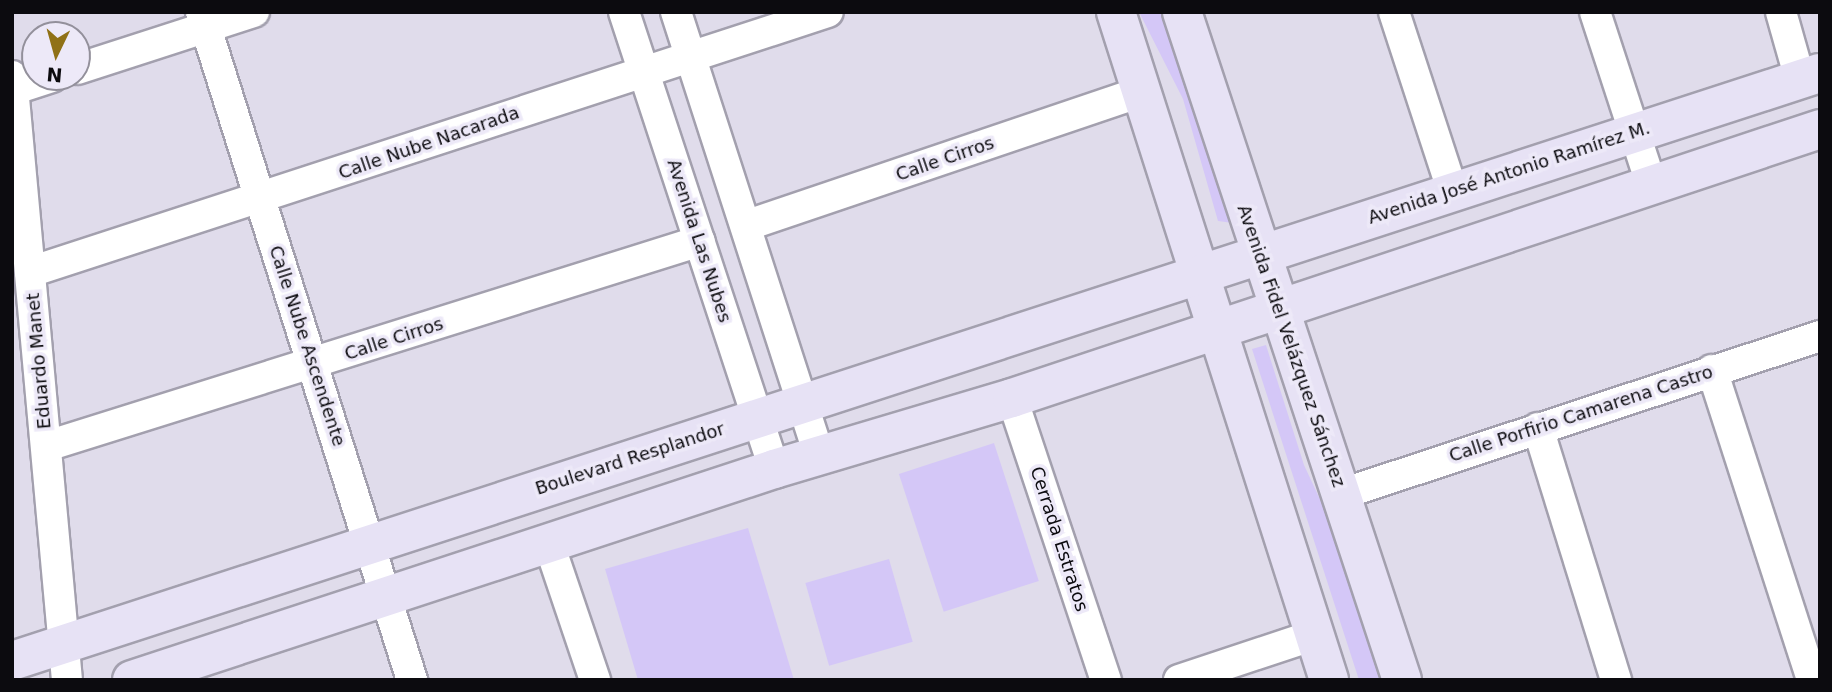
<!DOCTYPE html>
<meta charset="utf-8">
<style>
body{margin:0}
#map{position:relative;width:1832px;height:692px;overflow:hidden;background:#e0dceb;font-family:"DejaVu Sans",sans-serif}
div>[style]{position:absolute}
.green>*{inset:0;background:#d4c7f7;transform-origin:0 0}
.roads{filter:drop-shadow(2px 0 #a3a0ae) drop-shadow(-2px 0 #a3a0ae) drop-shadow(0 2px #a3a0ae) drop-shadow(0 -2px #a3a0ae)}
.street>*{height:30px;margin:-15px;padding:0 15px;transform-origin:15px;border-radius:15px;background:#fff}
.secondary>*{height:38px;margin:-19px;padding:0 19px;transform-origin:19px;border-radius:19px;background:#e7e2f5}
span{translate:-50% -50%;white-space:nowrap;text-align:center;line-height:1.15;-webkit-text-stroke:7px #ede9f8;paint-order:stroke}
.street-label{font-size:18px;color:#0c0b0f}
.frame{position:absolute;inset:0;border:14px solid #0c0b0f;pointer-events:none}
.north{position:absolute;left:21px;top:21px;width:70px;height:70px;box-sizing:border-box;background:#ede9f8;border:2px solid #93909b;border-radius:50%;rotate:185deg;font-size:19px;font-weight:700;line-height:28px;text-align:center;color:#0c0b0f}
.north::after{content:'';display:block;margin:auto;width:24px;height:32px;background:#907116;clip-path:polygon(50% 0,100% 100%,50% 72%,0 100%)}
</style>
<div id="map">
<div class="green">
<div style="clip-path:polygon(1139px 12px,1165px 12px,1233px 223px,1218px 221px,1183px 99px)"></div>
<div style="clip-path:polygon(1266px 345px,1304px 465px,1345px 553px,1387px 680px,1359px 680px,1252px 349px)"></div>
<div style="left:994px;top:443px;width:145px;height:100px;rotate:72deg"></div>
<div style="clip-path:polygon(748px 528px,794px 680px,638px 680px,605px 569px)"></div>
<div style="left:889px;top:559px;width:86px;height:87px;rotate:74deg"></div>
</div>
<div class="roads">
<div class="street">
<div style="left:201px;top:12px;width:701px;rotate:72.47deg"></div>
<div style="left:624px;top:12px;width:481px;rotate:71.8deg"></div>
<div style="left:676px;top:12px;width:468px;rotate:72.1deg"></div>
<div style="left:1394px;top:12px;width:189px;rotate:71.9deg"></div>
<div style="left:1595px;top:12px;width:180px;rotate:71.9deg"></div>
<div style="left:1781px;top:12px;width:70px;rotate:74.2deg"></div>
<div style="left:77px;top:69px;width:186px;rotate:-17.9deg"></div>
<div style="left:12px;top:76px;width:606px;rotate:84.8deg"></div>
<div style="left:12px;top:90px;width:42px;rotate:-18deg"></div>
<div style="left:748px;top:225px;width:416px;rotate:-18.7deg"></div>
<div style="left:30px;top:272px;width:839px;rotate:-18.05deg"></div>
<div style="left:1712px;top:370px;width:326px;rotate:72.1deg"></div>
<div style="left:1012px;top:398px;width:297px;rotate:71.6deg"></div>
<div style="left:1538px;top:428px;width:264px;rotate:72.8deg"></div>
<div style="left:47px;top:446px;width:684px;rotate:-17.43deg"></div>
<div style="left:1342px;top:494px;width:503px;rotate:-18.29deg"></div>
<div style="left:549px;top:544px;width:144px;rotate:71.3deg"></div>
<div style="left:1179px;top:680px;width:142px;rotate:-18.4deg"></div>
</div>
<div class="secondary">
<div style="left:1116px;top:12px;width:701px;rotate:72.31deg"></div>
<div style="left:1182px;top:12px;width:703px;rotate:71.77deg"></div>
<div style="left:12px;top:661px;width:1901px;rotate:-18.02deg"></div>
<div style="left:132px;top:680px;width:676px;rotate:-18.19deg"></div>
<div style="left:774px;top:469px;width:248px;rotate:-16.6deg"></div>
<div style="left:1012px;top:398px;width:852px;rotate:-18.41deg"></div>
</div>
</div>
<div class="street-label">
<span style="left:429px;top:143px;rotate:-19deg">Calle Nube Nacarada</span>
<span style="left:945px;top:159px;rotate:-19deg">Calle Cirros</span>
<span style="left:1509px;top:173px;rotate:-18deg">Avenida José Antonio Ramírez M.</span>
<span style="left:699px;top:241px;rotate:72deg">Avenida Las Nubes</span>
<span style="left:394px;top:339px;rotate:-18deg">Calle Cirros</span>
<span style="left:307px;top:346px;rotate:72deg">Calle Nube Ascendente</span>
<span style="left:1291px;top:346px;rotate:71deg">Avenida Fidel Velázquez Sánchez</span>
<span style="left:39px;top:361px;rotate:-95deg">Eduardo Manet</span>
<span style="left:1581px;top:414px;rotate:-18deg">Calle Porfirio Camarena Castro</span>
<span style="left:630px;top:459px;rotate:-18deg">Boulevard Resplandor</span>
<span style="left:1059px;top:539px;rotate:72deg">Cerrada Estratos</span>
</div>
<div class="frame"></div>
<div class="north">N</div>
</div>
